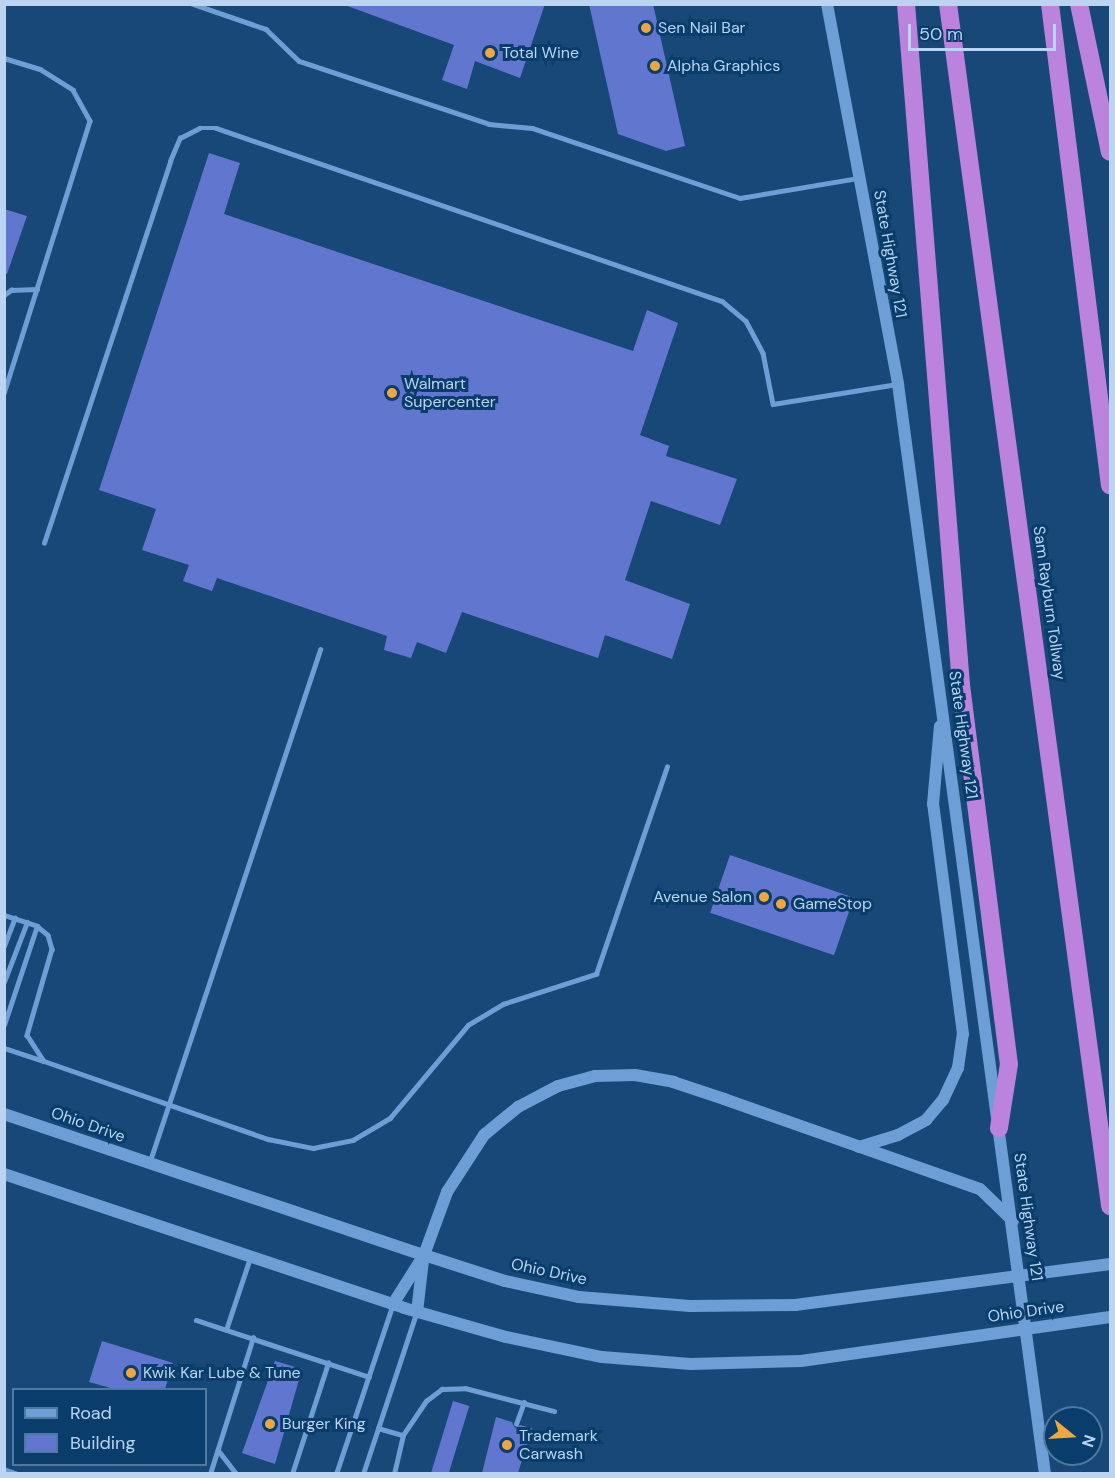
<!DOCTYPE html>
<style>
body{margin:0}
#map{position:relative;width:1115px;height:1478px;overflow:hidden;background:#174878;font-family:"DM Sans",sans-serif}
div>[style]{position:absolute}
.building>*{inset:0;background:#6176cf;transform-origin:0 0}
.service>*{height:4.5px;margin:-2.25px;padding:0 2.25px;transform-origin:2.25px;border-radius:2.25px;background:#6d9fd6}
.secondary>*{height:12px;margin:-6px;padding:0 6px;transform-origin:6px;border-radius:6px;background:#6d9fd6}
.motorway>*{height:18px;margin:-9px;padding:0 9px;transform-origin:9px;border-radius:9px;background:#bb83dd}
.dots>*{width:16px;height:16px;translate:-50% -50%;box-sizing:border-box;border:3px solid #093d6c;border-radius:50%}
span{translate:-50% -50%;white-space:nowrap;text-align:center;line-height:1.15;-webkit-text-stroke:6px #093d6c;paint-order:stroke}
.poi-label{font-size:16px;color:#bad4f1}
.left{translate:0 -50%;text-align:left}
.right{translate:-100% -50%;text-align:right}
.street-label{font-size:16px;color:#bad4f1}
.frame{position:absolute;inset:0;border:6px solid #bad4f1;pointer-events:none}
.legend{position:absolute;left:12px;top:1388px;width:195px;height:78px;box-sizing:border-box;background:#093d6c;border:2px solid #5079a1;margin:0;padding:8px 10px;list-style:none;font-size:18px;color:#bad4f1}
.legend li{display:flex;align-items:center;gap:12px;height:30px}
.legend b{width:30px;border:2px solid #5079a1}
.north{position:absolute;left:1043px;top:1406px;width:60px;height:60px;box-sizing:border-box;background:#093d6c;border:2px solid #5079a1;border-radius:50%;rotate:108deg;font-size:16px;font-weight:700;line-height:24px;text-align:center;color:#bad4f1}
.north::after{content:'';display:block;margin:auto;width:21px;height:27px;background:#f0a63e;clip-path:polygon(50% 0,100% 100%,50% 72%,0 100%)}
.scale{position:absolute;left:908px;top:24px;width:148px;height:27px;box-sizing:border-box;border:3px solid #bad4f1;border-top:0;padding-left:8px;font-size:18px;line-height:21px;white-space:nowrap;color:#bad4f1;-webkit-text-stroke:4px #093d6c;paint-order:stroke}
</style>
<div id="map">
<div class="building">
<div style="clip-path:polygon(342px 4px,545px 4px,520px 78px,475px 61px,467px 89px,442px 80px,454px 45px)"></div>
<div style="clip-path:polygon(589px 4px,653px 4px,685px 146px,666px 151px,618px 134px)"></div>
<div style="clip-path:polygon(209px 153px,240px 163px,224px 214px,633px 351px,647px 310px,678px 323px,640px 435px,669px 446px,666px 456px,737px 479px,720px 525px,651px 501px,625px 580px,690px 604px,672px 659px,605px 635px,598px 658px,462px 612px,446px 653px,417px 642px,411px 658px,384px 650px,387px 636px,217px 578px,212px 591px,183px 581px,189px 565px,142px 550px,156px 509px,99px 490px)"></div>
<div style="clip-path:polygon(4px 209px,27px 216px,7px 274px,4px 274px)"></div>
<div style="left:730px;top:855px;width:131px;height:61px;rotate:19deg"></div>
<div style="clip-path:polygon(102px 1341px,173px 1363px,165px 1389px,114px 1389px,89px 1382px)"></div>
<div style="clip-path:polygon(275px 1361px,302px 1369px,275px 1464px,242px 1453px)"></div>
<div style="left:453px;top:1401px;width:17px;height:76px;rotate:17deg"></div>
<div style="clip-path:polygon(496px 1417px,512px 1422px,515px 1428px,520px 1425px,532px 1428px,518px 1473px,482px 1473px)"></div>
</div>
<div class="service">
<div style="left:193px;top:4px;width:77px;rotate:18.9deg"></div>
<div style="left:266px;top:29px;width:46px;rotate:44.1deg"></div>
<div style="left:299px;top:61px;width:200px;rotate:18.3deg"></div>
<div style="left:489px;top:124px;width:43px;rotate:5.3deg"></div>
<div style="left:532px;top:128px;width:219px;rotate:18.6deg"></div>
<div style="left:740px;top:198px;width:120px;rotate:-9.6deg"></div>
<div style="left:4px;top:58px;width:38px;rotate:17deg"></div>
<div style="left:40px;top:69px;width:39px;rotate:32deg"></div>
<div style="left:73px;top:90px;width:35px;rotate:61deg"></div>
<div style="left:90px;top:121px;width:285px;rotate:107.5deg"></div>
<div style="left:4px;top:295px;width:9px;rotate:-36deg"></div>
<div style="left:11px;top:290px;width:26px;rotate:-2deg"></div>
<div style="left:44px;top:543px;width:402px;rotate:-71.7deg"></div>
<div style="left:170px;top:161px;width:25px;rotate:-67deg"></div>
<div style="left:180px;top:138px;width:22px;rotate:-27deg"></div>
<div style="left:200px;top:128px;width:16px"></div>
<div style="left:216px;top:128px;width:535px;rotate:18.88deg"></div>
<div style="left:722px;top:301px;width:31px;rotate:40deg"></div>
<div style="left:746px;top:321px;width:36px;rotate:62deg"></div>
<div style="left:763px;top:353px;width:52px;rotate:78.9deg"></div>
<div style="left:773px;top:404px;width:127px;rotate:-9.1deg"></div>
<div style="left:4px;top:915px;width:35px;rotate:18deg"></div>
<div style="left:37px;top:926px;width:14px;rotate:39deg"></div>
<div style="left:48px;top:935px;width:15px;rotate:74deg"></div>
<div style="left:52px;top:949px;width:90px;rotate:106.2deg"></div>
<div style="left:27px;top:1035px;width:31px;rotate:57deg"></div>
<div style="left:44px;top:1061px;width:237px;rotate:19.2deg"></div>
<div style="left:268px;top:1139px;width:46px;rotate:11.3deg"></div>
<div style="left:313px;top:1148px;width:41px;rotate:-11.3deg"></div>
<div style="left:353px;top:1140px;width:43px;rotate:-30.7deg"></div>
<div style="left:390px;top:1118px;width:121px;rotate:-50deg"></div>
<div style="left:468px;top:1025px;width:41px;rotate:-31deg"></div>
<div style="left:503px;top:1004px;width:98px;rotate:-17.9deg"></div>
<div style="left:596px;top:974px;width:219px;rotate:-71.1deg"></div>
<div style="left:4px;top:946px;width:30px;rotate:-69deg"></div>
<div style="left:4px;top:982px;width:64px;rotate:-69deg"></div>
<div style="left:4px;top:1025px;width:104px;rotate:-71.6deg"></div>
<div style="left:4px;top:1048px;width:40px;rotate:18deg"></div>
<div style="left:150px;top:1161px;width:539px;rotate:-71.6deg"></div>
<div style="left:196px;top:1320px;width:182px;rotate:18.2deg"></div>
<div style="left:226px;top:1330px;width:76px;rotate:-71.6deg"></div>
<div style="left:516px;top:1424px;width:23px;rotate:-70deg"></div>
<div style="left:378px;top:1428px;width:26px;rotate:16deg"></div>
<div style="left:403px;top:1435px;width:41px;rotate:-55.9deg"></div>
<div style="left:426px;top:1401px;width:20px;rotate:-37deg"></div>
<div style="left:442px;top:1389px;width:23px;rotate:-2deg"></div>
<div style="left:465px;top:1388px;width:92px;rotate:14.5deg"></div>
<div style="left:218px;top:1450px;width:31px;rotate:52deg"></div>
<div style="left:4px;top:1469px;width:15px;rotate:20deg"></div>
<div style="left:210px;top:1474px;width:143px;rotate:-72.5deg"></div>
<div style="left:292px;top:1474px;width:117px;rotate:-72deg"></div>
<div style="left:336px;top:1474px;width:179px;rotate:-71.5deg"></div>
<div style="left:363px;top:1474px;width:169px;rotate:-71.7deg"></div>
<div style="left:394px;top:1474px;width:40px;rotate:-77deg"></div>
</div>
<div class="secondary">
<div style="left:827px;top:4px;width:387px;rotate:79.4deg"></div>
<div style="left:898px;top:384px;width:1100px;rotate:82.32deg"></div>
<div style="left:4px;top:1114px;width:443px;rotate:18.6deg"></div>
<div style="left:424px;top:1255px;width:85px;rotate:17.8deg"></div>
<div style="left:505px;top:1281px;width:76px;rotate:12.2deg"></div>
<div style="left:579px;top:1297px;width:111px;rotate:4.6deg"></div>
<div style="left:690px;top:1306px;width:105px;rotate:-0.5deg"></div>
<div style="left:795px;top:1305px;width:318px;rotate:-7.4deg"></div>
<div style="left:859px;top:1147px;width:41px;rotate:-17.1deg"></div>
<div style="left:898px;top:1135px;width:32px;rotate:-28deg"></div>
<div style="left:926px;top:1120px;width:26px;rotate:-50deg"></div>
<div style="left:943px;top:1100px;width:35px;rotate:-65deg"></div>
<div style="left:958px;top:1068px;width:34px;rotate:-82deg"></div>
<div style="left:963px;top:1034px;width:232px;rotate:-97.4deg"></div>
<div style="left:933px;top:804px;width:78px;rotate:-84.9deg"></div>
<div style="left:4px;top:1174px;width:422px;rotate:18.5deg"></div>
<div style="left:404px;top:1308px;width:106px;rotate:15.9deg"></div>
<div style="left:506px;top:1337px;width:98px;rotate:11.8deg"></div>
<div style="left:602px;top:1357px;width:89px;rotate:4.5deg"></div>
<div style="left:691px;top:1364px;width:110px;rotate:-1.6deg"></div>
<div style="left:801px;top:1361px;width:312px;rotate:-8.1deg"></div>
<div style="left:393px;top:1304px;width:58px;rotate:-57.7deg"></div>
<div style="left:424px;top:1255px;width:67px;rotate:-69.9deg"></div>
<div style="left:447px;top:1192px;width:68px;rotate:-57deg"></div>
<div style="left:484px;top:1135px;width:44px;rotate:-39.5deg"></div>
<div style="left:518px;top:1107px;width:45px;rotate:-27.7deg"></div>
<div style="left:558px;top:1086px;width:38px;rotate:-15deg"></div>
<div style="left:595px;top:1076px;width:40px;rotate:-1.4deg"></div>
<div style="left:635px;top:1075px;width:39px;rotate:10deg"></div>
<div style="left:673px;top:1082px;width:54px;rotate:18.4deg"></div>
<div style="left:724px;top:1099px;width:271px;rotate:19.4deg"></div>
<div style="left:980px;top:1189px;width:46px;rotate:44.1deg"></div>
<div style="left:417px;top:1312px;width:52px;rotate:-83.4deg"></div>
</div>
<div class="motorway">
<div style="left:906px;top:4px;width:683px;rotate:85.38deg"></div>
<div style="left:961px;top:685px;width:382px;rotate:82.8deg"></div>
<div style="left:1009px;top:1064px;width:65px;rotate:98.9deg"></div>
<div style="left:948px;top:4px;width:1213px;rotate:82.32deg"></div>
<div style="left:1050px;top:4px;width:485px;rotate:82.9deg"></div>
<div style="left:1079px;top:4px;width:151px;rotate:78.2deg"></div>
</div>
<div class="dots">
<div style="left:646px;top:28px;background:#f0a63e"></div>
<div style="left:490px;top:53px;background:#f0a63e"></div>
<div style="left:655px;top:66px;background:#f0a63e"></div>
<div style="left:392px;top:393px;background:#f0a63e"></div>
<div style="left:764px;top:897px;background:#f0a63e"></div>
<div style="left:781px;top:904px;background:#f0a63e"></div>
<div style="left:131px;top:1373px;background:#f0a63e"></div>
<div style="left:270px;top:1424px;background:#f0a63e"></div>
<div style="left:507px;top:1445px;background:#f0a63e"></div>
</div>
<div class="poi-label">
<span class="left" style="left:658px;top:28px">Sen Nail Bar</span>
<span class="left" style="left:502px;top:53px">Total Wine</span>
<span class="left" style="left:667px;top:66px">Alpha Graphics</span>
<span class="left" style="left:404px;top:393px">Walmart<br>Supercenter</span>
<span class="right" style="left:752px;top:897px">Avenue Salon</span>
<span class="left" style="left:793px;top:904px">GameStop</span>
<span class="left" style="left:143px;top:1373px">Kwik Kar Lube &amp; Tune</span>
<span class="left" style="left:282px;top:1424px">Burger King</span>
<span class="left" style="left:519px;top:1445px">Trademark<br>Carwash</span>
</div>
<div class="street-label">
<span style="left:890px;top:254px;rotate:80deg">State Highway 121</span>
<span style="left:1049px;top:603px;rotate:82deg">Sam Rayburn Tollway</span>
<span style="left:963px;top:735px;rotate:82deg">State Highway 121</span>
<span style="left:88px;top:1125px;rotate:19deg">Ohio Drive</span>
<span style="left:1028px;top:1217px;rotate:82deg">State Highway 121</span>
<span style="left:549px;top:1272px;rotate:12deg">Ohio Drive</span>
<span style="left:1026px;top:1312px;rotate:-8deg">Ohio Drive</span>
</div>
<div class="frame"></div>
<ul class="legend">
<li><b style="height:8px;background:#6d9fd6"></b>Road</li>
<li><b style="height:16px;background:#6176cf"></b>Building</li>
</ul>
<div class="north">N</div>
<div class="scale">50 m</div>
</div>
